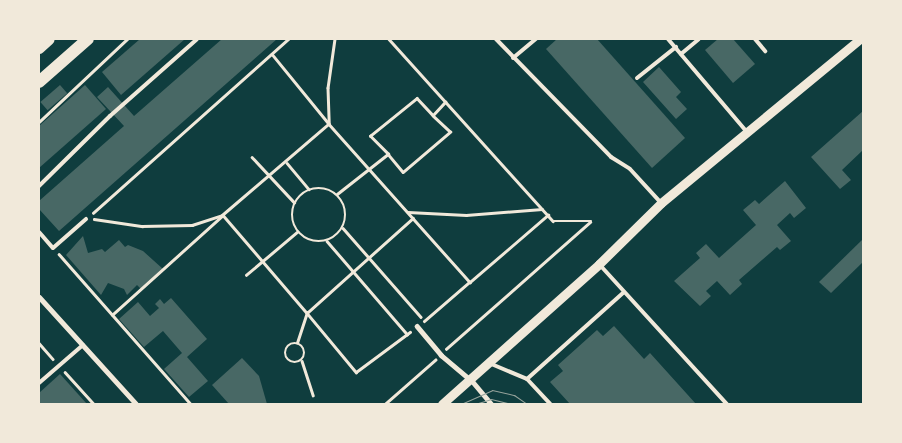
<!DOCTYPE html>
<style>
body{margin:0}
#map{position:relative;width:902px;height:443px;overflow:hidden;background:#0f3d3e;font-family:Inter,sans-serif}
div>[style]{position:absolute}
.building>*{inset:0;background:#486865;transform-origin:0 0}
.path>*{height:2.5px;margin:-1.25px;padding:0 1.25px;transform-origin:1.25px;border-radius:1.25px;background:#f1e9da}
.path>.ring{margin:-1.25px;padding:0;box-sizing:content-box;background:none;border:2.5px solid #f1e9da;border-radius:50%}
.service>*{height:4px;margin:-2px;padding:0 2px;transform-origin:2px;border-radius:2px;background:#f1e9da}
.pedestrian>*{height:4.5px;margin:-2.25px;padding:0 2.25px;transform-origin:2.25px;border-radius:2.25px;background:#f1e9da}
.minor>*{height:5px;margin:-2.5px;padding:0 2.5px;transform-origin:2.5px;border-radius:2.5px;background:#f1e9da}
.tertiary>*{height:9px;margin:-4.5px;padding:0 4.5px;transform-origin:4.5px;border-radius:4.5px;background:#f1e9da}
.primary>*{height:12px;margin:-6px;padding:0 6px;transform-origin:6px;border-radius:6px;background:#f1e9da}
.tram>*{height:1px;margin:-0.5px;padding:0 0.5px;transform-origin:0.5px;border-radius:0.5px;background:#97a49c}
span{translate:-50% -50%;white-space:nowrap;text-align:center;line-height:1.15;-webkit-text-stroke:4.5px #f1e9da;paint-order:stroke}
.frame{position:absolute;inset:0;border:40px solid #f1e9da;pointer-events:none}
</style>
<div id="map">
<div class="building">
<div style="clip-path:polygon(140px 39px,185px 39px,121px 95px,102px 72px)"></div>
<div style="clip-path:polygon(222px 39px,277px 39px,59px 231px,39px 209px,39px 201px,124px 126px,97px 97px,108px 87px,134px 116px)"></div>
<div style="clip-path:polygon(557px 39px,597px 39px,685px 138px,652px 168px,546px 49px)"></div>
<div style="clip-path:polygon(718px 39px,733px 39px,755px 64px,733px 83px,705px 50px)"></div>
<div style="clip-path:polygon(659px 67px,681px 92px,676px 97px,687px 109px,676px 119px,643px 82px)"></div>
<div style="left:60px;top:85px;width:11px;height:26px;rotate:49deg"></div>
<div style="clip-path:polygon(85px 85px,106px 109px,39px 168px,39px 126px)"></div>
<div style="clip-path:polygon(863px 111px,863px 150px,842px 170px,851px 180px,840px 189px,811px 157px)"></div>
<div style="clip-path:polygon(785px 181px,806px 208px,794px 218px,790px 213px,777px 225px,791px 241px,780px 250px,777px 247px,739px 280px,742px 284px,730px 295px,717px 281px,706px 291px,711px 296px,700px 306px,674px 281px,700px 258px,696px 253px,706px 244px,719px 258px,756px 225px,743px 210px,755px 200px,759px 204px)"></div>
<div style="clip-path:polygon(83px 236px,88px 253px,102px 249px,105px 252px,119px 240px,125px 247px,128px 245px,143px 251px,163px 269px,141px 289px,137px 285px,127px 295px,124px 289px,108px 283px,101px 295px,66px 255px)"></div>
<div style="clip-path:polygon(863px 239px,863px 262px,831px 293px,819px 282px)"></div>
<div style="clip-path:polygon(171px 298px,207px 339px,187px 357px,208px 381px,189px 397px,164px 369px,182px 353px,163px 331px,144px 347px,119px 319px,138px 302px,150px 316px,159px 308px,155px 304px,160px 299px,164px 304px)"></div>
<div style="clip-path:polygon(614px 326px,644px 359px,650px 353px,696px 404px,570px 404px,550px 382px,563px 371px,558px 365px,597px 330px,603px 336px)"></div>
<div style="clip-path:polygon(242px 358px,259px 376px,267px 404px,229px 404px,212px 385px)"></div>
<div style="clip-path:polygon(60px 374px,87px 404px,39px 404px,39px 393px)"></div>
</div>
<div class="path">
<div style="left:335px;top:39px;width:49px;rotate:98.1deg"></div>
<div style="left:328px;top:88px;width:36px;rotate:88deg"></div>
<div style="left:329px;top:124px;width:140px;rotate:139.4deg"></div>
<div style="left:223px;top:215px;width:129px;rotate:49.4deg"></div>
<div style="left:307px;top:313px;width:142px;rotate:-41.9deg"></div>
<div style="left:389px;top:39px;width:245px;rotate:48deg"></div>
<div style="left:553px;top:221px;width:38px"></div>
<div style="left:272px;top:54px;width:90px;rotate:50.8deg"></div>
<div style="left:329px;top:124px;width:212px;rotate:48.3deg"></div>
<div style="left:470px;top:282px;width:60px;rotate:139.1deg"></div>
<div style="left:39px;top:122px;width:121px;rotate:-43.3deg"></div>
<div style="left:388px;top:154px;width:23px;rotate:50deg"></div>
<div style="left:403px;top:172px;width:62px;rotate:-40.4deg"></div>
<div style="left:450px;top:132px;width:23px;rotate:-137deg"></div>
<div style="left:252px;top:157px;width:62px;rotate:47deg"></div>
<div style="left:287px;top:163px;width:34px;rotate:50deg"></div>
<div class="ring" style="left:292px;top:188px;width:51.5px;height:51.5px"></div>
<div style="left:337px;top:194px;width:65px;rotate:-38.1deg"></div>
<div style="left:388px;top:154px;width:25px;rotate:-135deg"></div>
<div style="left:370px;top:136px;width:60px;rotate:-39deg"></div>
<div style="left:417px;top:98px;width:23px;rotate:47deg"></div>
<div style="left:433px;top:115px;width:18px;rotate:-47deg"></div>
<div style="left:408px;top:212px;width:58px;rotate:3deg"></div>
<div style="left:466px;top:215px;width:76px;rotate:-4.5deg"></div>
<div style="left:93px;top:213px;width:261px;rotate:-41.7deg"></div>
<div style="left:94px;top:219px;width:49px;rotate:8.3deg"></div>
<div style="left:142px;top:226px;width:50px;rotate:-1.1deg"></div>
<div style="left:192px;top:225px;width:32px;rotate:-18deg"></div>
<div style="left:343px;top:228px;width:118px;rotate:48.8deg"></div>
<div style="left:327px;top:241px;width:123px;rotate:49.3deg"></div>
<div style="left:59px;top:254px;width:200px;rotate:48.7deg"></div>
<div style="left:246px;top:275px;width:67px;rotate:-40.1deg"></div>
<div style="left:470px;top:282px;width:103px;rotate:-40.7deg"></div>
<div style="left:307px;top:313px;width:77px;rotate:50.3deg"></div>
<div style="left:356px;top:372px;width:67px;rotate:-36.5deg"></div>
<div style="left:112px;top:315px;width:149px;rotate:-42deg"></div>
<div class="ring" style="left:285px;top:343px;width:17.5px;height:17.5px"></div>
<div style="left:39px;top:343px;width:21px;rotate:49deg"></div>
<div style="left:297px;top:343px;width:32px;rotate:-72deg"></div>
<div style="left:446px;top:349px;width:192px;rotate:-41.4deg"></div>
<div style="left:302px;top:361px;width:36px;rotate:72deg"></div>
<div style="left:65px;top:372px;width:43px;rotate:47.8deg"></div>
<div style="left:385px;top:404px;width:67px;rotate:-41.3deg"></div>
</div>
<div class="service">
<div style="left:496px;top:39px;width:165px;rotate:45.7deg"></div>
<div style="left:611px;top:157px;width:22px;rotate:32deg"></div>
<div style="left:630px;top:169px;width:46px;rotate:47.6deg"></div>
<div style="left:668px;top:39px;width:122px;rotate:49.7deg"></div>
<div style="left:755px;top:39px;width:16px;rotate:50deg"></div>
<div style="left:681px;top:54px;width:23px;rotate:-40deg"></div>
<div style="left:513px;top:58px;width:30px;rotate:-40deg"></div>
<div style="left:637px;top:78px;width:50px;rotate:-38.5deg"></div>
<div style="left:39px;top:186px;width:100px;rotate:-44.6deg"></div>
<div style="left:110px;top:116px;width:116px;rotate:-41.5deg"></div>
<div style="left:39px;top:232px;width:21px;rotate:49deg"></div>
<div style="left:53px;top:248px;width:44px;rotate:-41.3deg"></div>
<div style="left:599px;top:264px;width:190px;rotate:47.6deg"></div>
<div style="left:489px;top:363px;width:41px;rotate:22.8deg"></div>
<div style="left:527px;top:379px;width:130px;rotate:-41.9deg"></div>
<div style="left:527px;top:379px;width:34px;rotate:47deg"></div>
<div style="left:39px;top:383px;width:58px;rotate:-40.8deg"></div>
</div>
<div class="pedestrian">
<div style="left:417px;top:326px;width:38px;rotate:50deg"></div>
<div style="left:441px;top:355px;width:39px;rotate:40deg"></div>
</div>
<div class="minor">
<div style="left:39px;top:297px;width:144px;rotate:47.8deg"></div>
<div style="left:471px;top:380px;width:31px;rotate:50deg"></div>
</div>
<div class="tertiary">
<div style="left:442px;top:404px;width:210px;rotate:-41.7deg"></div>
<div style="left:599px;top:264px;width:87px;rotate:-44.5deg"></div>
<div style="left:661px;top:203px;width:258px;rotate:-39.5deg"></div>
</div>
<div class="primary">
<div style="left:39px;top:48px;width:13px;rotate:-42deg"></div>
<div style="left:39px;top:82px;width:65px;rotate:-41.3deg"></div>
</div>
<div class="tram">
<div style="left:461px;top:404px;width:34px;rotate:-24deg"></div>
<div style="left:492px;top:390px;width:23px;rotate:13deg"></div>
<div style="left:514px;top:395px;width:16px;rotate:35deg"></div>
<div style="left:475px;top:404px;width:17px;rotate:-17deg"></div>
<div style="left:491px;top:399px;width:21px;rotate:14deg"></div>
</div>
<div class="frame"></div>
</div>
